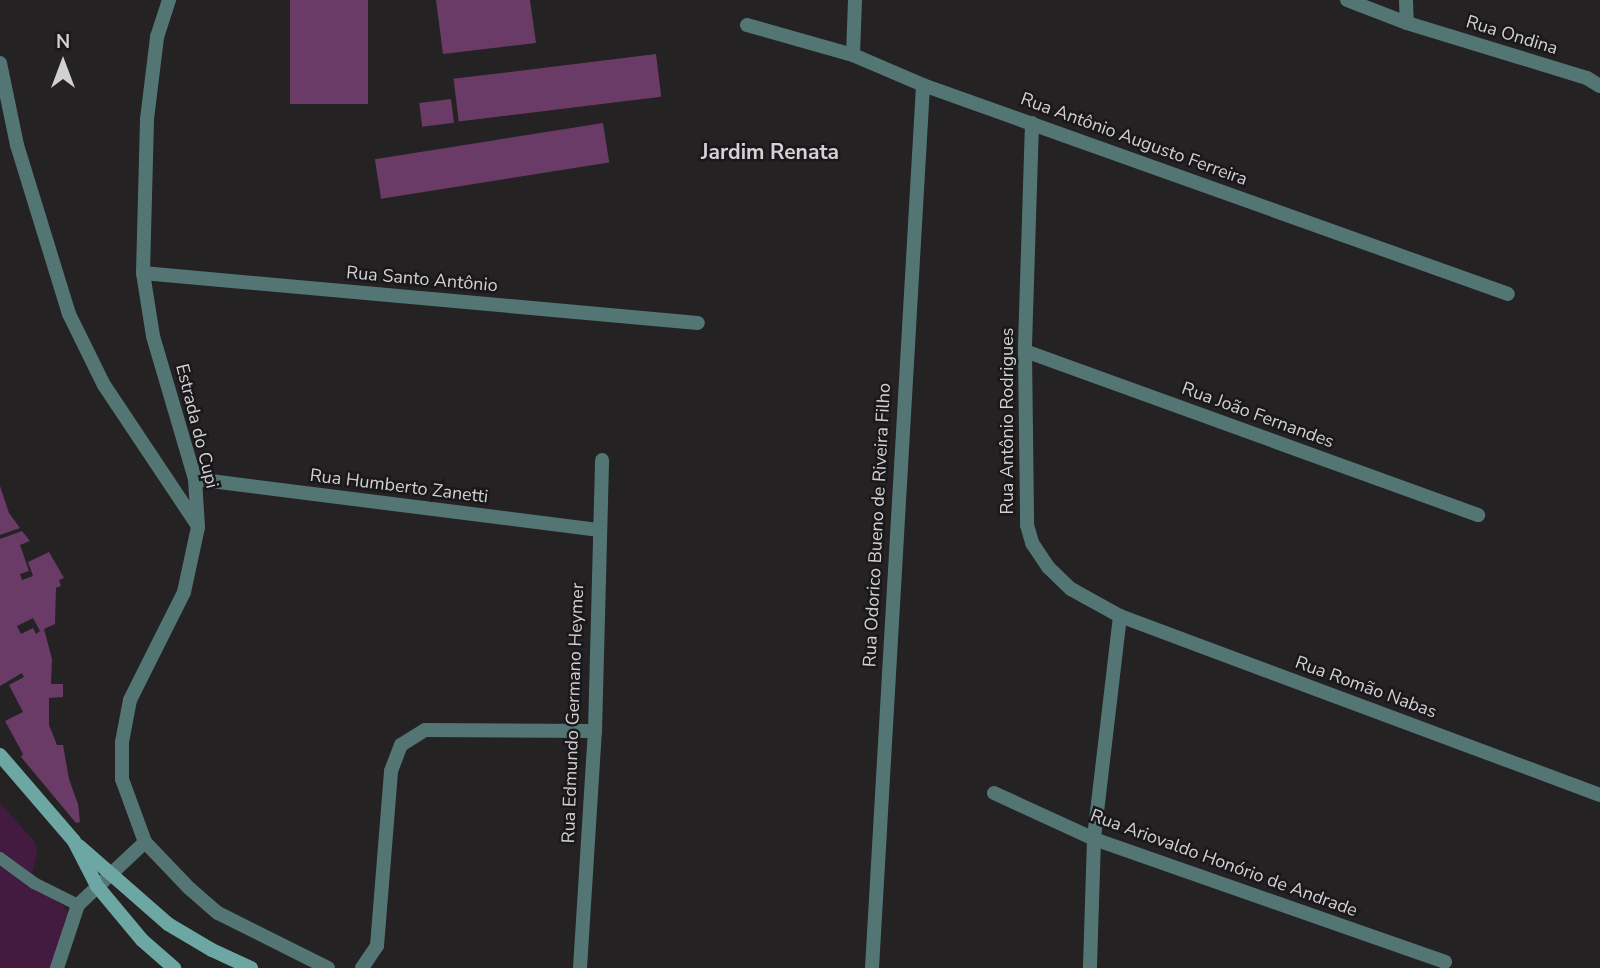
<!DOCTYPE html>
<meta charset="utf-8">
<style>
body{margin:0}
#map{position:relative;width:1600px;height:968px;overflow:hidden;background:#242223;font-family:"Nunito Sans",sans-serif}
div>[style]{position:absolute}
.green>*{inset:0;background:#431a40}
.building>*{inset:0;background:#6a3b66;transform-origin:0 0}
.lane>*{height:12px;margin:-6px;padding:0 6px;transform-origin:6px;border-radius:6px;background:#537674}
.street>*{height:14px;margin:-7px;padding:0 7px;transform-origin:7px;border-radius:7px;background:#537674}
.secondary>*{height:14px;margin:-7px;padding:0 7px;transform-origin:7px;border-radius:7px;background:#6ca7a3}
span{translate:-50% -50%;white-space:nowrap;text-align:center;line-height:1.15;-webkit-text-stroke:5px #1a181a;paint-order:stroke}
.street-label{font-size:18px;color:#d2d1d2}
.quarter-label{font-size:21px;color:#d5d2d5;font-weight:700}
.north{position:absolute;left:28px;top:28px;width:70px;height:70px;-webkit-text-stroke:5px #1a181a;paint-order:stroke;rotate:0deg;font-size:19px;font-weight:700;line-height:28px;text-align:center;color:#d2d1d2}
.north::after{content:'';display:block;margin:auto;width:24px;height:32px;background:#d2d1d2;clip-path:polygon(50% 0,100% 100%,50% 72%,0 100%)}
</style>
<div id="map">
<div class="green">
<div style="clip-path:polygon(0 803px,36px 843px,37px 854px,32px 873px,68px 912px,50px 968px,0 968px)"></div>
</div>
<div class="building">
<div style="left:290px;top:0;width:78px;height:104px"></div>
<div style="clip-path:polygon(436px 0,530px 0,536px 43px,443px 54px)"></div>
<div style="left:656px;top:54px;width:43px;height:204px;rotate:83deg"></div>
<div style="left:451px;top:99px;width:24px;height:32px;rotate:83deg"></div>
<div style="left:603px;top:123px;width:40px;height:231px;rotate:81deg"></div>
<div style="clip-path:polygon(0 486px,9px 513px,20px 528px,0 535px)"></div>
<div style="clip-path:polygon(evenodd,22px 531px,30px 541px,20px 545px,29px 571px,20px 574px,22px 580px,33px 576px,28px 562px,49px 552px,64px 578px,59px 580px,61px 586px,56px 588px,55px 624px,44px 629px,52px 659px,51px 684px,63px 684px,63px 697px,49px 698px,49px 725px,57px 745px,63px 745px,69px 779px,78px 804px,80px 822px,76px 823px,21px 757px,23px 754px,5px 721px,23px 712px,9px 685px,24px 677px,22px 673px,0 686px,0 539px,22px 531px,33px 618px,40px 631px,36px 634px,33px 628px,21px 634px,17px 626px,33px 618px)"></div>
</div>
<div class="lane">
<div style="left:0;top:858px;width:42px;rotate:36.3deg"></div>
<div style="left:34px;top:883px;width:49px;rotate:26.6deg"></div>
</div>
<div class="street">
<div style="left:1347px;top:0;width:64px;rotate:21deg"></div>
<div style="left:1407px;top:23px;width:188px;rotate:17deg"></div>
<div style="left:1587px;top:78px;width:15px;rotate:32deg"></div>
<div style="left:1406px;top:0;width:23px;rotate:88deg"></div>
<div style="left:747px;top:25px;width:110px;rotate:15.8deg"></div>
<div style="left:853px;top:55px;width:76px;rotate:23.2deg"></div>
<div style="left:923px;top:85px;width:621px;rotate:19.66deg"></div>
<div style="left:853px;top:55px;width:55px;rotate:-87.9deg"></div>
<div style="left:0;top:63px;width:84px;rotate:78.3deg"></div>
<div style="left:17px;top:145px;width:177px;rotate:72.9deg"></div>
<div style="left:69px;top:314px;width:79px;rotate:63.8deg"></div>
<div style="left:104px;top:385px;width:169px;rotate:56.3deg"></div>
<div style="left:1032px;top:123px;width:228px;rotate:91.8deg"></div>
<div style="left:1025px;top:351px;width:174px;rotate:89.3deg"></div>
<div style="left:1027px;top:525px;width:19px;rotate:74deg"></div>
<div style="left:1032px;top:543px;width:29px;rotate:56deg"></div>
<div style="left:1048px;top:567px;width:32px;rotate:44deg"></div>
<div style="left:1071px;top:589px;width:56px;rotate:28.9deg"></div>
<div style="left:1120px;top:616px;width:225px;rotate:96.7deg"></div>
<div style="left:1094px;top:839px;width:129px;rotate:91.8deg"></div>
<div style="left:143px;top:273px;width:557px;rotate:5.15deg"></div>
<div style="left:1025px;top:351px;width:482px;rotate:19.9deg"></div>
<div style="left:195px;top:479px;width:406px;rotate:7.2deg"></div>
<div style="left:1120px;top:616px;width:512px;rotate:20.45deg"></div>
<div style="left:994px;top:793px;width:110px;rotate:24.7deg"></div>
<div style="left:1094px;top:839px;width:372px;rotate:19.3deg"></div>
<div style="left:145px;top:842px;width:64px;rotate:46.3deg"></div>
<div style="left:189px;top:888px;width:38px;rotate:41deg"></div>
<div style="left:218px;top:913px;width:123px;rotate:26.6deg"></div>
<div style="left:57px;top:968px;width:66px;rotate:-71.6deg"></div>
<div style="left:78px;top:905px;width:92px;rotate:-43.2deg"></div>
<div style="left:145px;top:842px;width:67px;rotate:-110.1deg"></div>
<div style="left:122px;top:779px;width:37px;rotate:-90deg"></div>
<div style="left:122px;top:742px;width:43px;rotate:-79.2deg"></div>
<div style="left:130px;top:700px;width:121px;rotate:-63.4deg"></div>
<div style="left:184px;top:592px;width:66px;rotate:-77.8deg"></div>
<div style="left:198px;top:527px;width:48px;rotate:-93.6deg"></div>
<div style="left:195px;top:479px;width:149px;rotate:-106.4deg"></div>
<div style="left:153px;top:336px;width:64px;rotate:-99deg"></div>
<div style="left:143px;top:273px;width:154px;rotate:-88.5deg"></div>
<div style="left:147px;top:119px;width:83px;rotate:-83deg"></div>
<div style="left:157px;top:37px;width:39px;rotate:-72deg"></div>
<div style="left:362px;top:968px;width:27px;rotate:-56deg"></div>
<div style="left:377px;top:946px;width:176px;rotate:-85.4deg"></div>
<div style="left:391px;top:771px;width:28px;rotate:-69deg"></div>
<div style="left:401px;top:745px;width:28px;rotate:-32deg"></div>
<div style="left:425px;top:730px;width:170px;rotate:0.3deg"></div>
<div style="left:580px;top:968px;width:237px;rotate:-86.4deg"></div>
<div style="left:595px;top:731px;width:271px;rotate:-88.5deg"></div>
<div style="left:872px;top:968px;width:884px;rotate:-86.69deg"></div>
</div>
<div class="secondary">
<div style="left:0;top:755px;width:113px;rotate:49.3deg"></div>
<div style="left:74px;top:841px;width:51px;rotate:62.9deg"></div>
<div style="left:97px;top:886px;width:70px;rotate:50.2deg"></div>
<div style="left:142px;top:940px;width:43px;rotate:41.2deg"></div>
<div style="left:79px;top:846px;width:118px;rotate:41.2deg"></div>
<div style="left:168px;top:924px;width:51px;rotate:30.6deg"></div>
<div style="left:212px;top:950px;width:43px;rotate:24.8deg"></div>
</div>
<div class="street-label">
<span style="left:1512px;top:35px;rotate:17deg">Rua Ondina</span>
<span style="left:1134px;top:139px;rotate:20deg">Rua Antônio Augusto Ferreira</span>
<span style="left:422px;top:279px;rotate:5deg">Rua Santo Antônio</span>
<span style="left:1258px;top:415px;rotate:20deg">Rua João Fernandes</span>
<span style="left:1007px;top:421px;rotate:-90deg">Rua Antônio Rodrigues</span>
<span style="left:197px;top:426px;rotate:76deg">Estrada do Cupi</span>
<span style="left:399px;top:486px;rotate:7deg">Rua Humberto Zanetti</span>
<span style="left:877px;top:525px;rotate:-87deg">Rua Odorico Bueno de Riveira Filho</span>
<span style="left:1366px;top:687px;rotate:20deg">Rua Romão Nabas</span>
<span style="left:573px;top:713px;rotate:-88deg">Rua Edmundo Germano Heymer</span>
<span style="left:1224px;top:863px;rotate:20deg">Rua Ariovaldo Honório de Andrade</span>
</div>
<div class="quarter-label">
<span style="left:770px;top:152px">Jardim Renata</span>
</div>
<div class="north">N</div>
</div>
